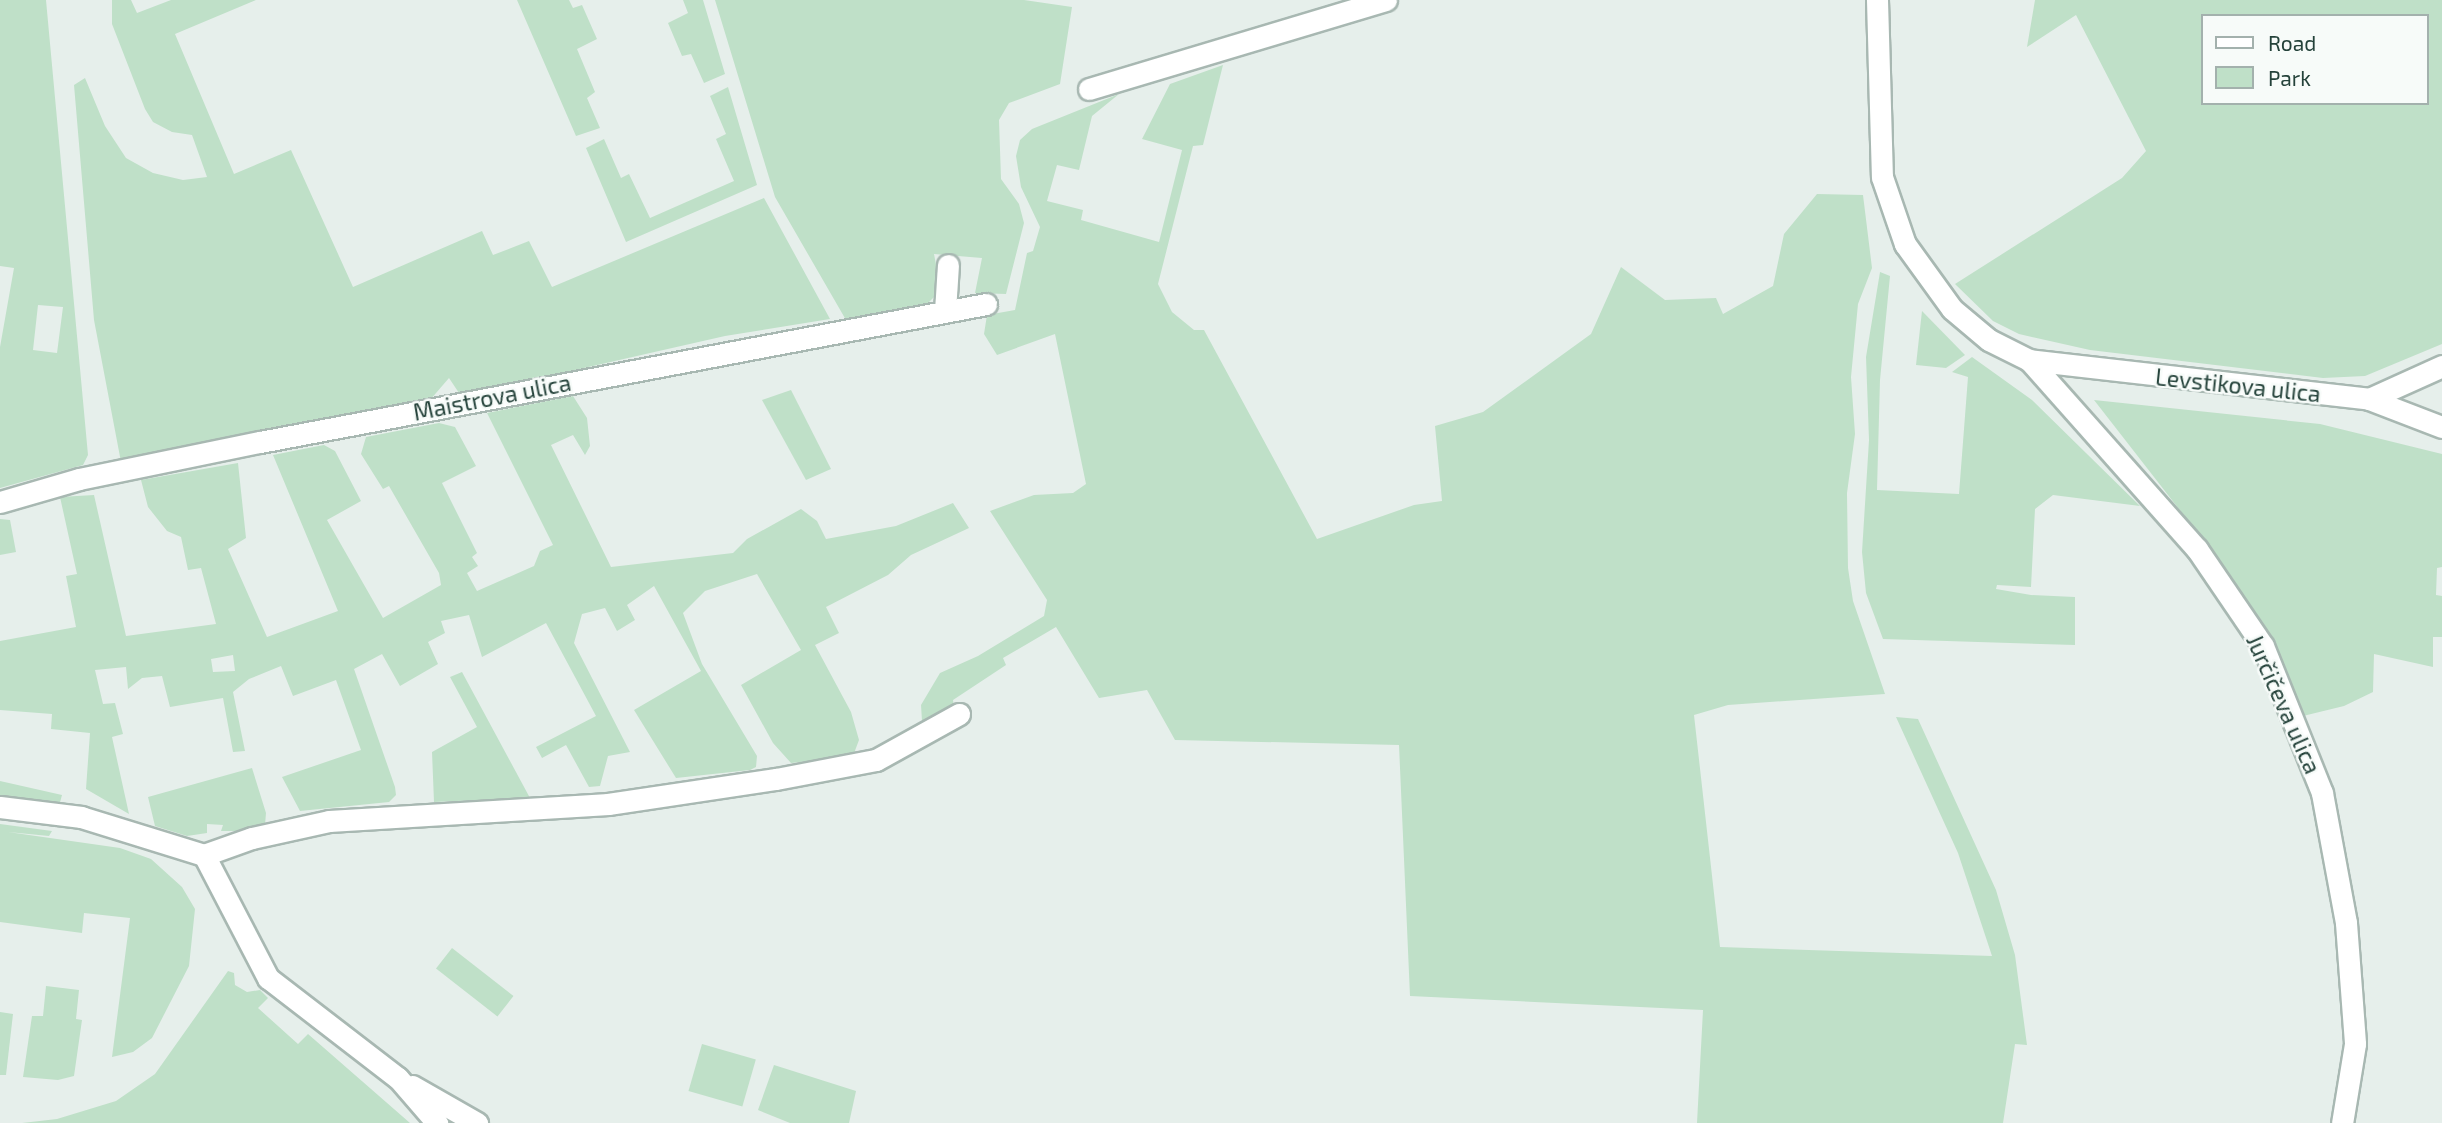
<!DOCTYPE html>
<meta charset="utf-8">
<style>
body{margin:0}
#map{position:relative;width:2442px;height:1123px;overflow:hidden;background:#e6efeb;font-family:"Exo 2",sans-serif}
div>[style]{position:absolute}
.green>*{inset:0;background:#bfe0c8;transform-origin:0 0}
.roads{filter:drop-shadow(2px 0 #a8b8b2) drop-shadow(-2px 0 #a8b8b2) drop-shadow(0 2px #a8b8b2) drop-shadow(0 -2px #a8b8b2)}
.minor>*{height:21px;margin:-10.5px;padding:0 10.5px;transform-origin:10.5px;border-radius:10.5px;background:#fff}
span{translate:-50% -50%;white-space:nowrap;text-align:center;line-height:1.15;-webkit-text-stroke:5px #f7fbf9;paint-order:stroke}
.street-label{font-size:23px;color:#24423a}
.legend{position:absolute;left:2201px;top:14px;width:228px;height:91px;box-sizing:border-box;background:#f7fbf9;border:2px solid #a3b1ad;margin:0;padding:9px 12px;list-style:none;font-size:21px;color:#24423a}
.legend li{display:flex;align-items:center;gap:14px;height:35px}
.legend b{width:35px;border:2px solid #a3b1ad}
</style>
<div id="map">
<div class="green">
<div style="clip-path:polygon(evenodd,0 0,46px 0,88px 455px,83px 465px,0 488px,0 347px,14px 268px,0 266px,0 0,38px 305px,63px 307px,57px 353px,33px 350px,38px 305px)"></div>
<div style="clip-path:polygon(112px 0,131px 0,137px 13px,171px 0,256px 0,175px 34px,234px 174px,291px 150px,353px 287px,482px 231px,493px 255px,529px 241px,552px 287px,764px 198px,830px 319px,725px 336px,461px 396px,449px 378px,430px 400px,121px 462px,94px 320px,74px 85px,85px 78px,105px 126px,126px 158px,153px 173px,183px 180px,207px 177px,192px 135px,172px 132px,153px 122px,145px 109px,112px 24px)"></div>
<div style="clip-path:polygon(517px 0,569px 0,573px 8px,582px 5px,597px 39px,577px 49px,595px 92px,587px 98px,600px 128px,576px 136px)"></div>
<div style="clip-path:polygon(683px 0,703px 0,725px 74px,704px 83px,691px 54px,682px 56px,668px 23px,688px 13px)"></div>
<div style="clip-path:polygon(715px 0,1024px 0,1072px 7px,1060px 84px,1009px 103px,999px 120px,1001px 179px,1019px 204px,1024px 223px,1006px 294px,975px 293px,982px 258px,934px 254px,941px 290px,926px 305px,846px 320px,775px 197px)"></div>
<div style="clip-path:polygon(evenodd,2035px 0,2442px 0,2442px 344px,2365px 376px,2323px 378px,2090px 350px,2019px 334px,1993px 321px,1955px 284px,2122px 178px,2146px 151px,2076px 15px,2027px 47px,2035px 0,2202px 16px,2426px 16px,2426px 103px,2202px 103px,2202px 16px)"></div>
<div style="clip-path:polygon(1223px 65px,1203px 145px,1193px 146px,1158px 284px,1172px 312px,1194px 330px,1204px 330px,1317px 539px,1414px 505px,1442px 501px,1435px 426px,1483px 412px,1591px 334px,1621px 267px,1665px 300px,1716px 298px,1723px 314px,1773px 286px,1784px 234px,1817px 194px,1863px 195px,1872px 268px,1858px 304px,1851px 377px,1855px 434px,1847px 493px,1848px 568px,1853px 601px,1885px 694px,1728px 705px,1694px 715px,1720px 947px,1992px 956px,1958px 853px,1896px 717px,1918px 719px,1996px 890px,2015px 955px,2027px 1045px,2015px 1044px,2003px 1123px,1697px 1123px,1703px 1010px,1410px 996px,1399px 745px,1175px 740px,1147px 690px,1099px 698px,1056px 627px,1003px 658px,1006px 665px,953px 700px,954px 707px,928px 723px,922px 721px,921px 705px,940px 673px,978px 656px,1044px 616px,1047px 600px,990px 511px,1034px 495px,1073px 493px,1086px 484px,1055px 334px,997px 355px,984px 334px,987px 315px,1015px 310px,1027px 253px,1033px 251px,1040px 227px,1021px 187px,1016px 156px,1020px 140px,1032px 129px,1119px 94px,1092px 116px,1079px 170px,1057px 165px,1047px 201px,1083px 210px,1081px 220px,1159px 242px,1182px 150px,1142px 139px,1170px 84px)"></div>
<div style="clip-path:polygon(728px 87px,757px 185px,626px 242px,586px 148px,604px 139px,621px 178px,629px 174px,650px 218px,734px 181px,716px 139px,726px 134px,710px 96px)"></div>
<div style="clip-path:polygon(1880px 272px,1890px 276px,1880px 380px,1877px 490px,1959px 494px,1968px 377px,1952px 372px,1972px 357px,2032px 400px,2140px 506px,2053px 495px,2035px 509px,2031px 587px,1997px 585px,1996px 589px,2031px 595px,2075px 597px,2075px 645px,1883px 639px,1866px 593px,1862px 552px,1869px 440px,1866px 357px)"></div>
<div style="clip-path:polygon(1922px 311px,1965px 355px,1946px 368px,1916px 365px)"></div>
<div style="clip-path:polygon(791px 390px,831px 469px,806px 480px,762px 400px)"></div>
<div style="clip-path:polygon(evenodd,573px 396px,587px 418px,590px 446px,585px 455px,573px 435px,551px 445px,611px 567px,733px 553px,747px 539px,801px 509px,817px 521px,826px 539px,896px 526px,953px 503px,969px 528px,911px 555px,888px 575px,826px 607px,839px 633px,815px 645px,851px 712px,859px 740px,853px 756px,791px 763px,773px 743px,741px 685px,801px 650px,757px 574px,705px 591px,683px 613px,702px 664px,757px 756px,756px 767px,750px 770px,676px 778px,634px 710px,701px 671px,654px 586px,627px 605px,635px 620px,617px 631px,605px 608px,582px 614px,574px 643px,630px 752px,608px 756px,600px 786px,589px 787px,566px 745px,542px 758px,536px 747px,596px 716px,546px 623px,482px 657px,469px 615px,441px 621px,445px 633px,428px 642px,438px 664px,400px 686px,382px 654px,354px 669px,395px 787px,396px 795px,389px 802px,300px 811px,282px 777px,361px 750px,336px 680px,293px 696px,281px 666px,249px 679px,233px 692px,245px 751px,233px 752px,223px 698px,170px 707px,162px 676px,142px 678px,128px 689px,126px 667px,95px 670px,103px 704px,115px 703px,123px 734px,112px 737px,129px 814px,86px 789px,90px 733px,51px 729px,52px 714px,0 710px,0 641px,76px 627px,66px 576px,77px 574px,60px 497px,94px 495px,126px 636px,216px 624px,201px 568px,188px 570px,181px 537px,167px 531px,148px 507px,141px 480px,238px 463px,246px 538px,228px 549px,267px 637px,338px 611px,273px 455px,324px 445px,335px 451px,361px 501px,327px 520px,383px 618px,441px 585px,439px 573px,389px 486px,383px 489px,361px 454px,366px 437px,439px 423px,455px 427px,476px 466px,442px 483px,477px 553px,472px 557px,478px 566px,467px 573px,477px 591px,534px 566px,540px 551px,553px 545px,487px 413px,573px 396px,233px 655px,235px 671px,213px 672px,211px 659px,233px 655px)"></div>
<div style="clip-path:polygon(2094px 400px,2320px 424px,2442px 454px,2442px 567px,2437px 568px,2436px 595px,2442px 596px,2442px 637px,2433px 637px,2433px 667px,2374px 654px,2373px 692px,2344px 706px,2303px 716px,2279px 655px,2214px 554px)"></div>
<div style="clip-path:polygon(0 519px,10px 520px,16px 552px,0 555px)"></div>
<div style="clip-path:polygon(462px 672px,530px 798px,434px 802px,432px 752px,477px 727px,450px 677px)"></div>
<div style="clip-path:polygon(252px 768px,266px 813px,265px 825px,250px 831px,221px 831px,223px 825px,207px 824px,207px 833px,187px 836px,155px 826px,148px 797px)"></div>
<div style="clip-path:polygon(0 781px,62px 795px,59px 806px,0 796px)"></div>
<div style="clip-path:polygon(0 824px,52px 831px,49px 836px,8px 832px,120px 848px,151px 859px,182px 887px,195px 909px,189px 966px,152px 1038px,133px 1052px,112px 1057px,130px 918px,84px 913px,82px 933px,0 922px)"></div>
<div style="left:452px;top:948px;width:78px;height:26px;rotate:38deg"></div>
<div style="clip-path:polygon(228px 971px,234px 973px,235px 985px,247px 992px,260px 990px,268px 998px,258px 1008px,298px 1044px,308px 1034px,410px 1123px,22px 1123px,57px 1119px,116px 1101px,155px 1074px)"></div>
<div style="clip-path:polygon(46px 986px,79px 990px,76px 1019px,82px 1020px,74px 1076px,58px 1080px,23px 1077px,32px 1016px,43px 1016px)"></div>
<div style="clip-path:polygon(0 1012px,13px 1014px,6px 1075px,0 1075px)"></div>
<div style="left:702px;top:1044px;width:56px;height:49px;rotate:16deg"></div>
<div style="clip-path:polygon(774px 1065px,856px 1091px,849px 1123px,790px 1123px,758px 1110px)"></div>
</div>
<div class="roads">
<div class="minor">
<div style="left:1877px;top:0;width:177px;rotate:88.4deg"></div>
<div style="left:1882px;top:177px;width:71px;rotate:71.1deg"></div>
<div style="left:1905px;top:244px;width:80px;rotate:54.1deg"></div>
<div style="left:1952px;top:309px;width:48px;rotate:40deg"></div>
<div style="left:1989px;top:340px;width:45px;rotate:26.6deg"></div>
<div style="left:2029px;top:360px;width:342px;rotate:6.5deg"></div>
<div style="left:2369px;top:399px;width:78px;rotate:21deg"></div>
<div style="left:1089px;top:89px;width:310px;rotate:-16.7deg"></div>
<div style="left:945px;top:311px;width:46px;rotate:-86.3deg"></div>
<div style="left:2029px;top:360px;width:253px;rotate:48.4deg"></div>
<div style="left:2197px;top:549px;width:117px;rotate:55.8deg"></div>
<div style="left:2263px;top:646px;width:158px;rotate:68.1deg"></div>
<div style="left:2322px;top:793px;width:132px;rotate:79.5deg"></div>
<div style="left:2346px;top:923px;width:121px;rotate:85.7deg"></div>
<div style="left:2355px;top:1044px;width:80px;rotate:99.3deg"></div>
<div style="left:2369px;top:399px;width:80px;rotate:-24.3deg"></div>
<div style="left:0;top:502px;width:82px;rotate:-16.2deg"></div>
<div style="left:79px;top:479px;width:185px;rotate:-11.6deg"></div>
<div style="left:260px;top:442px;width:739px;rotate:-10.76deg"></div>
<div style="left:0;top:807px;width:82px;rotate:7deg"></div>
<div style="left:81px;top:817px;width:129px;rotate:17.2deg"></div>
<div style="left:204px;top:855px;width:51px;rotate:-19.5deg"></div>
<div style="left:252px;top:838px;width:79px;rotate:-12.4deg"></div>
<div style="left:329px;top:821px;width:280px;rotate:-3.5deg"></div>
<div style="left:608px;top:804px;width:170px;rotate:-8.5deg"></div>
<div style="left:776px;top:779px;width:102px;rotate:-10.8deg"></div>
<div style="left:876px;top:760px;width:95px;rotate:-29deg"></div>
<div style="left:204px;top:855px;width:139px;rotate:62.5deg"></div>
<div style="left:268px;top:978px;width:164px;rotate:37.6deg"></div>
<div style="left:398px;top:1078px;width:60px;rotate:49.1deg"></div>
<div style="left:412px;top:1086px;width:75px;rotate:29.6deg"></div>
</div>
</div>
<div class="street-label">
<span style="left:2238px;top:385px;rotate:6deg">Levstikova ulica</span>
<span style="left:492px;top:397px;rotate:-11deg">Maistrova ulica</span>
<span style="left:2284px;top:704px;rotate:66deg">Jurčičeva ulica</span>
</div>
<ul class="legend">
<li><b style="height:9px;background:#fff"></b>Road</li>
<li><b style="height:19px;background:#bfe0c8"></b>Park</li>
</ul>
</div>
